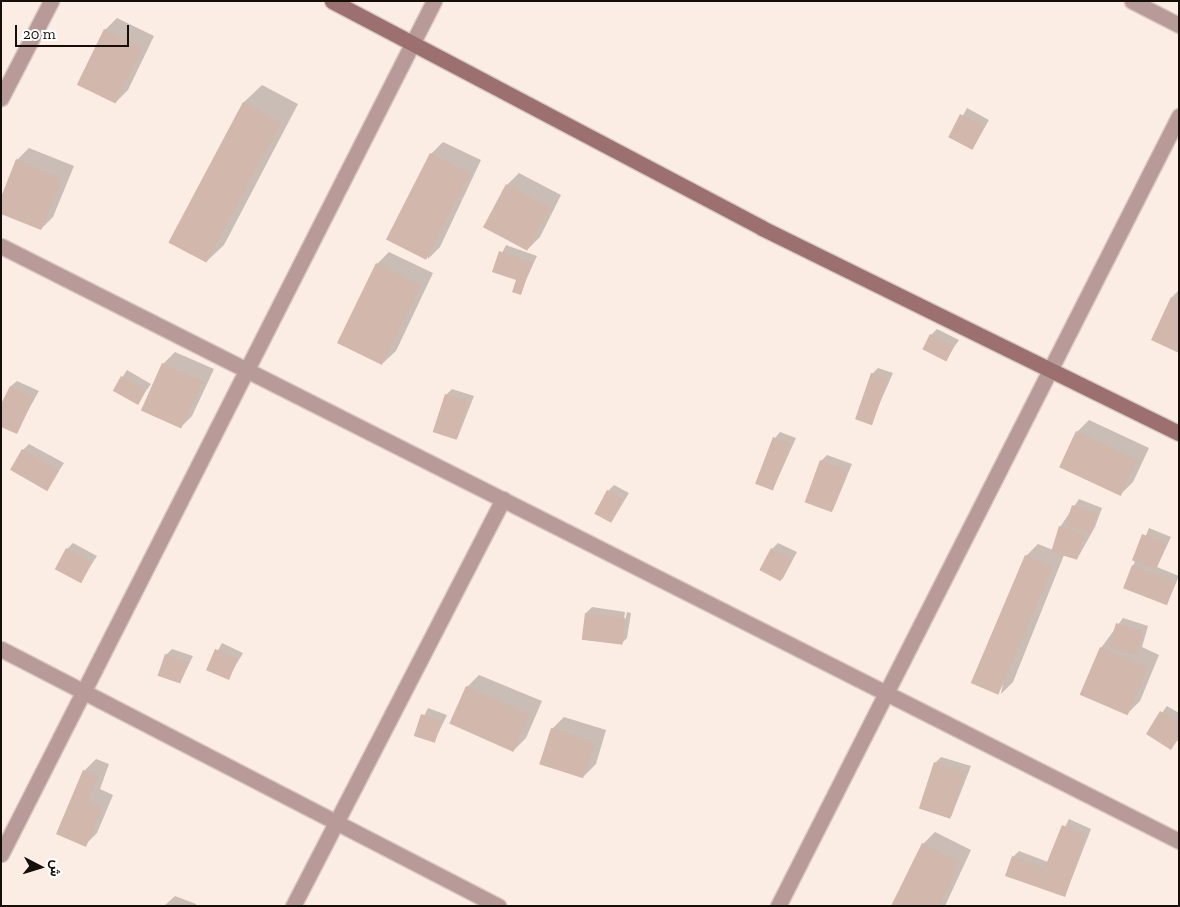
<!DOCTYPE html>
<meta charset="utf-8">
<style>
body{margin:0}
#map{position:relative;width:1180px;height:907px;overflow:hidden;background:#fcede4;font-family:"Zilla Slab",Vazirmatn,serif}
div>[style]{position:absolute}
.shadow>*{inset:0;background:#0003;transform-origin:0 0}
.building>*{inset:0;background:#d2b7ac;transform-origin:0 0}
.roads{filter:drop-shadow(1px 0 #d7c9c1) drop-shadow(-1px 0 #d7c9c1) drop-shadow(0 1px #d7c9c1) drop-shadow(0 -1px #d7c9c1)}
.minor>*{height:15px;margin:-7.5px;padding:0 7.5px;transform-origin:7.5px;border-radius:7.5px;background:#b89a99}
.secondary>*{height:15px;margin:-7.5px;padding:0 7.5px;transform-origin:7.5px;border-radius:7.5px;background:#9b706f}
span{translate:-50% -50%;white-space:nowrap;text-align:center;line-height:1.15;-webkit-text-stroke:4px #fff;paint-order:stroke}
.frame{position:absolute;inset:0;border:2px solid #160e09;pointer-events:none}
.north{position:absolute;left:15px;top:842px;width:50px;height:50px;-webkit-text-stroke:4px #fff;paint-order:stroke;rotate:95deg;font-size:14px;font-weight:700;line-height:20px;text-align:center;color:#160e09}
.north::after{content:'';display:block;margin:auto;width:18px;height:22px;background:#160e09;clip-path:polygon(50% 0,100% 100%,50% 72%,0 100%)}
.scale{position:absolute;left:15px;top:25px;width:114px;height:22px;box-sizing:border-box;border:2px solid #160e09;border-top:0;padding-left:6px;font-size:15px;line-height:18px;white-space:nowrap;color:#160e09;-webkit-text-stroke:4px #fff;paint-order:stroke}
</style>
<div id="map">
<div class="shadow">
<div style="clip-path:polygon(117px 18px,154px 36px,128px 90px,116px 102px,105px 30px)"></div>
<div style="clip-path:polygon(262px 85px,298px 104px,224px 245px,206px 262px,170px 243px,244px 102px)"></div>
<div style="left:967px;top:108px;width:25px;height:34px;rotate:29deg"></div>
<div style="clip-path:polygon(443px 142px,481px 160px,440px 247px,428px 259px,431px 154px)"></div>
<div style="clip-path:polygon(29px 148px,74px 166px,53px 217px,41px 229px,17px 160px)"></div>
<div style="clip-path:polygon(519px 173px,561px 195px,540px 237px,528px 249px,507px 185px)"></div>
<div style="clip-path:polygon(506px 245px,537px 256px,520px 293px,518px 280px,493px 271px)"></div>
<div style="clip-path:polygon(389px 252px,433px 273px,396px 351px,383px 363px,377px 264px)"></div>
<div style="clip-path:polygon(1179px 290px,1179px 352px,1172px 297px)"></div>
<div style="clip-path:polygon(937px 329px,959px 340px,946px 359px,931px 335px)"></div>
<div style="clip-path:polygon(175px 352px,214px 369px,192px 416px,180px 428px,163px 364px)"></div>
<div style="clip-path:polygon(878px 368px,893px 373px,871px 423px,872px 374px)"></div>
<div style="clip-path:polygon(127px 370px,151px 384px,137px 403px,114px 390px)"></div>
<div style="clip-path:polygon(17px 381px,39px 391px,16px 432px,11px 386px)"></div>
<div style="clip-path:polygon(452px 389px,474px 396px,457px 439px,446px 395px)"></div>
<div style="clip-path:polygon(1089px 420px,1149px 448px,1133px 482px,1121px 494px,1077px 432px)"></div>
<div style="clip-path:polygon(780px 432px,796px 438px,773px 489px,775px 438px)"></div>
<div style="clip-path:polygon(29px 444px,64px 463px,47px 489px,23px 450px)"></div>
<div style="clip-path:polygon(827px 455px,852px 464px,833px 510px,821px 461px)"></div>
<div style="clip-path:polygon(614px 485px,629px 493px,612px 521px,608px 491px)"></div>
<div style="clip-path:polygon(1079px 499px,1102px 508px,1095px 527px,1077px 559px,1064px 555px,1013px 682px,1001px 694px,1026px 556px,1038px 544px,1053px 550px,1060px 527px)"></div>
<div style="clip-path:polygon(1149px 528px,1171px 537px,1157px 567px,1179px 576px,1167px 604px,1133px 566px)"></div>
<div style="clip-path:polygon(73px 543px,97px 556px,80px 582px,67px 549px)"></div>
<div style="clip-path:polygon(778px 543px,797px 552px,782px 580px,772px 549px)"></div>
<div style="clip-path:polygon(592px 607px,625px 612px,621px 639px,627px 612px,631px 613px,627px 638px,621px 644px,586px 613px)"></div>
<div style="clip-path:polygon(1123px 618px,1148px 626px,1142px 647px,1159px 655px,1140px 701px,1128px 713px,1101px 648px)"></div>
<div style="clip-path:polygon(222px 643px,243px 653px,228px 678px,208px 669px)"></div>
<div style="clip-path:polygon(172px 649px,193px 656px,180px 683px,166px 655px)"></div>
<div style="clip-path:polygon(479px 675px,542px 701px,526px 738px,514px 750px,467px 687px)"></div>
<div style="clip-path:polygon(1167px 706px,1179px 713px,1179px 739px,1171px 748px,1147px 733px)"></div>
<div style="clip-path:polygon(428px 708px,447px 715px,434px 742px,414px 736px)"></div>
<div style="clip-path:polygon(564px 717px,606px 730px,596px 764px,584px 776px,552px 729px)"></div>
<div style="clip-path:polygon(941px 757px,971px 766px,951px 817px,935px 763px)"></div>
<div style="clip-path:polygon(96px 759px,109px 764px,100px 789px,113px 795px,97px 833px,85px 845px,84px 771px)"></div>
<div style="clip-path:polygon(1069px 819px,1091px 829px,1065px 896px,1013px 857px,1019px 851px,1048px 862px)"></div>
<div style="clip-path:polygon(935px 832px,971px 850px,945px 906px,893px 906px,923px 844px)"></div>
<div style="clip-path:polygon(175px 896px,196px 904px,196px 906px,164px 906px)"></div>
</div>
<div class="building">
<div style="left:104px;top:29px;width:43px;height:62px;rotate:26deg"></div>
<div style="left:243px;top:102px;width:43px;height:159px;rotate:28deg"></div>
<div style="left:960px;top:114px;width:27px;height:26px;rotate:27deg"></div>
<div style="left:430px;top:153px;width:45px;height:97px;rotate:27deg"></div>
<div style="clip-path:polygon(16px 159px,62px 179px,41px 230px,1px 214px,1px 197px)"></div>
<div style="left:506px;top:184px;width:50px;height:49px;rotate:28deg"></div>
<div style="clip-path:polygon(499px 251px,532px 262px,521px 295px,512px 292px,516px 280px,492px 272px)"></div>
<div style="left:376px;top:263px;width:50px;height:89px;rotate:26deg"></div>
<div style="clip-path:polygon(1171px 297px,1179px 300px,1179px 353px,1151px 340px)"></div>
<div style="left:930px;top:334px;width:27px;height:17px;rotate:27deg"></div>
<div style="left:162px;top:363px;width:44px;height:52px;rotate:24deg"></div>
<div style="left:871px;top:373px;width:18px;height:49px;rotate:19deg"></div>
<div style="left:121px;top:376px;width:29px;height:17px;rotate:29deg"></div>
<div style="clip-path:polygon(10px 386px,34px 398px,17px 434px,1px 427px,1px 404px)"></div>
<div style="left:445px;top:394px;width:25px;height:40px;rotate:18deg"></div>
<div style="left:1076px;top:431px;width:68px;height:40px;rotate:25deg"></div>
<div style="left:773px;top:437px;width:19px;height:50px;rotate:21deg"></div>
<div style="left:22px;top:449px;width:43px;height:24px;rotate:30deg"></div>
<div style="left:820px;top:460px;width:29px;height:45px;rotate:20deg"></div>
<div style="left:607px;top:490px;width:19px;height:27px;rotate:28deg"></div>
<div style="left:1072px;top:505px;width:26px;height:21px;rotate:18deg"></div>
<div style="left:1059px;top:526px;width:27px;height:27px;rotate:17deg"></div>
<div style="left:1142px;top:534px;width:26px;height:28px;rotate:21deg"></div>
<div style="left:66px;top:548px;width:30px;height:24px;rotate:28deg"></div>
<div style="left:771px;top:548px;width:24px;height:25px;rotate:28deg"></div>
<div style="left:1025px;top:555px;width:30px;height:139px;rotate:23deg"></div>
<div style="left:1132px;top:565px;width:47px;height:25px;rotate:21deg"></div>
<div style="left:585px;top:613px;width:41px;height:27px;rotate:7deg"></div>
<div style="left:1116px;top:623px;width:28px;height:25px;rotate:17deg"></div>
<div style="left:1100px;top:647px;width:52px;height:52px;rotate:23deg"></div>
<div style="left:215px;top:649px;width:25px;height:23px;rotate:23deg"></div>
<div style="left:165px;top:654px;width:24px;height:23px;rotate:19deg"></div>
<div style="left:466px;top:686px;width:70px;height:41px;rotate:24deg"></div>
<div style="clip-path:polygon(1160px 711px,1179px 722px,1179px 737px,1171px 750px,1146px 734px)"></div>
<div style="left:421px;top:714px;width:22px;height:23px;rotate:18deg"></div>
<div style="left:551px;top:728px;width:46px;height:38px;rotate:18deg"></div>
<div style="left:934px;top:762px;width:33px;height:49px;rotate:18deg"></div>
<div style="clip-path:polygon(83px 770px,98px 776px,88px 801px,102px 807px,86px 847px,56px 834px)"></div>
<div style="clip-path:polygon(1062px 825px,1086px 835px,1065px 897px,1005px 876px,1012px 856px,1066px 876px,1045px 867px)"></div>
<div style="clip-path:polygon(922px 843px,960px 862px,939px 906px,891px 906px)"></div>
</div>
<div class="roads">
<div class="minor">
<div style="left:1132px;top:1px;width:53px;rotate:27.1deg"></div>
<div style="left:1px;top:98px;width:109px;rotate:-62.7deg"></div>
<div style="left:1px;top:246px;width:1320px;rotate:26.8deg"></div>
<div style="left:1px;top:649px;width:560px;rotate:27.34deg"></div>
<div style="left:1px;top:854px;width:957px;rotate:-63.09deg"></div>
<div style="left:293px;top:906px;width:458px;rotate:-62.7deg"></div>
<div style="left:778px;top:906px;width:886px;rotate:-63.09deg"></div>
</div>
<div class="secondary">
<div style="left:332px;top:1px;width:486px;rotate:27.8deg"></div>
<div style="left:762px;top:228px;width:465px;rotate:26.2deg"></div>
</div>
</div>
<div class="frame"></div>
<div class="north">ش</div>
<div class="scale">20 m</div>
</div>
